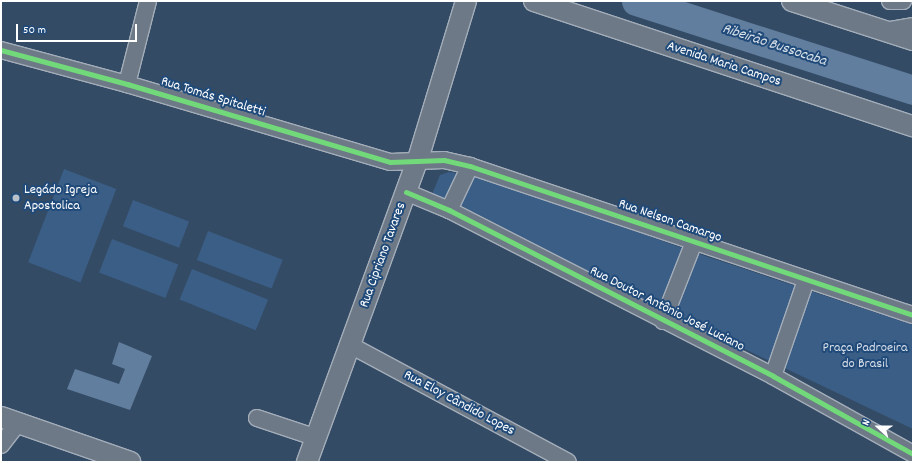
<!DOCTYPE html>
<meta charset="utf-8">
<style>
body{margin:0}
#map{position:relative;width:914px;height:463px;overflow:hidden;background:#344b65;font-family:Dekko,sans-serif}
div>[style]{position:absolute}
.green>*{inset:0;background:#3b5e86;transform-origin:0 0}
.water>*{inset:0;background:#617e9e}
.river>*{height:29px;margin:-14.5px;padding:0 14.5px;transform-origin:14.5px;border-radius:14.5px;background:#617e9e}
.roads{filter:drop-shadow(1px 0 #a4aeba) drop-shadow(-1px 0 #a4aeba) drop-shadow(0 1px #a4aeba) drop-shadow(0 -1px #a4aeba)}
.minor>*{height:16px;margin:-8px;padding:0 8px;transform-origin:8px;border-radius:8px;background:#6d7986}
.major>*{height:20px;margin:-10px;padding:0 10px;transform-origin:10px;border-radius:10px;background:#6d7986}
.cycleway>*{height:5px;margin:-2.5px;padding:0 2.5px;transform-origin:2.5px;border-radius:2.5px;background:#71d979}
.dots>*{width:11px;height:11px;translate:-50% -50%;box-sizing:border-box;border:2px solid #1f4a7a;border-radius:50%}
span{translate:-50% -50%;white-space:nowrap;text-align:center;line-height:1.15;-webkit-text-stroke:4px #1f4a7a;paint-order:stroke}
.street-label{font-size:14px;color:#fff}
.poi-label{font-size:14px;color:#fff}
.left{translate:0 -50%;text-align:left}
.park-label{font-size:14px;color:#d8dfe8}
.water-label{font-size:15px;color:#d8e0e8;font-style:italic}
.frame{position:absolute;inset:0;border:2px solid #fff;pointer-events:none}
.north{position:absolute;left:858px;top:407px;width:40px;height:40px;-webkit-text-stroke:3px #1f4a7a;paint-order:stroke;rotate:291deg;font-size:11px;font-weight:700;line-height:16px;text-align:center;color:#fff}
.north::after{content:'';display:block;margin:auto;width:14px;height:18px;background:#fff;clip-path:polygon(50% 0,100% 100%,50% 72%,0 100%)}
.scale{position:absolute;left:16px;top:24px;width:121px;height:18px;box-sizing:border-box;border:2px solid #fff;border-top:0;padding-left:5px;font-size:12px;line-height:14px;white-space:nowrap;color:#fff;-webkit-text-stroke:3px #1f4a7a;paint-order:stroke}
</style>
<div id="map">
<div class="green">
<div style="left:64px;top:169px;width:56px;height:100px;rotate:21deg"></div>
<div style="clip-path:polygon(449px 172px,485px 178px,705px 256px,913px 325px,913px 429px,667px 312px,458px 204px,432px 194px,440px 175px)"></div>
<div style="left:133px;top:200px;width:60px;height:28px;rotate:21deg"></div>
<div style="left:208px;top:231px;width:80px;height:31px;rotate:21deg"></div>
<div style="left:112px;top:239px;width:71px;height:36px;rotate:21deg"></div>
<div style="left:192px;top:269px;width:82px;height:33px;rotate:22deg"></div>
</div>
<div class="water">
<div style="clip-path:polygon(119px 342px,152px 356px,130px 410px,67px 389px,75px 369px,119px 384px,125px 369px,112px 364px)"></div>
</div>
<div class="river">
<div style="left:636px;top:1px;width:291px;rotate:17.8deg"></div>
</div>
<div class="roads">
<div class="minor">
<div style="left:890px;top:1px;width:13px"></div>
<div style="left:885px;top:31px;width:28px;rotate:-10deg"></div>
<div style="left:1px;top:50px;width:131px;rotate:15.1deg"></div>
<div style="left:127px;top:84px;width:274px;rotate:16.5deg"></div>
<div style="left:390px;top:162px;width:54px;rotate:-2.1deg"></div>
<div style="left:444px;top:160px;width:27px;rotate:13deg"></div>
<div style="left:470px;top:166px;width:467px;rotate:18.6deg"></div>
<div style="left:127px;top:84px;width:86px;rotate:-75.8deg"></div>
<div style="left:406px;top:192px;width:47px;rotate:22.7deg"></div>
<div style="left:449px;top:210px;width:364px;rotate:27.1deg"></div>
<div style="left:773px;top:376px;width:160px;rotate:29.1deg"></div>
<div style="left:449px;top:210px;width:49px;rotate:-64.5deg"></div>
<div style="left:663px;top:321px;width:85px;rotate:-68.6deg"></div>
<div style="left:350px;top:345px;width:247px;rotate:28.2deg"></div>
<div style="left:773px;top:376px;width:102px;rotate:-71deg"></div>
<div style="left:257px;top:418px;width:63px;rotate:18.4deg"></div>
<div style="left:1px;top:445px;width:28px;rotate:-52deg"></div>
</div>
<div class="major">
<div style="left:534px;top:1px;width:399px;rotate:18.3deg"></div>
<div style="left:792px;top:1px;width:127px;rotate:17.9deg"></div>
<div style="left:1px;top:417px;width:137px;rotate:19.2deg"></div>
<div style="left:307px;top:462px;width:323px;rotate:-69.9deg"></div>
<div style="left:418px;top:159px;width:165px;rotate:-73.1deg"></div>
</div>
</div>
<div class="cycleway">
<div style="left:1px;top:50px;width:131px;rotate:15.1deg"></div>
<div style="left:127px;top:84px;width:274px;rotate:16.5deg"></div>
<div style="left:390px;top:162px;width:54px;rotate:-2.1deg"></div>
<div style="left:444px;top:160px;width:27px;rotate:13deg"></div>
<div style="left:470px;top:166px;width:467px;rotate:18.6deg"></div>
<div style="left:406px;top:192px;width:47px;rotate:22.7deg"></div>
<div style="left:449px;top:210px;width:364px;rotate:27.1deg"></div>
<div style="left:773px;top:376px;width:160px;rotate:29.1deg"></div>
</div>
<div class="dots">
<div style="left:16px;top:198px;background:#b8c0c9"></div>
</div>
<div class="street-label">
<span style="left:724px;top:64px;rotate:18deg">Avenida Maria Campos</span>
<span style="left:213px;top:97px;rotate:17deg">Rua Tomás Spitaletti</span>
<span style="left:670px;top:221px;rotate:19deg">Rua Nelson Camargo</span>
<span style="left:383px;top:255px;rotate:-70deg">Rua Cipriano Tavares</span>
<span style="left:667px;top:309px;rotate:27deg">Rua Doutor Antônio José Luciano</span>
<span style="left:459px;top:403px;rotate:28deg">Rua Eloy Cândido Lopes</span>
</div>
<div class="poi-label">
<span class="left" style="left:24px;top:198px">Legádo Igreja<br>Apostolica</span>
</div>
<div class="park-label">
<span style="left:865px;top:356px">Praça Padroeira<br>do Brasil</span>
</div>
<div class="water-label">
<span style="left:774px;top:46px;rotate:18deg">Ribeirão Bussocaba</span>
</div>
<div class="frame"></div>
<div class="north">N</div>
<div class="scale">50 m</div>
</div>
